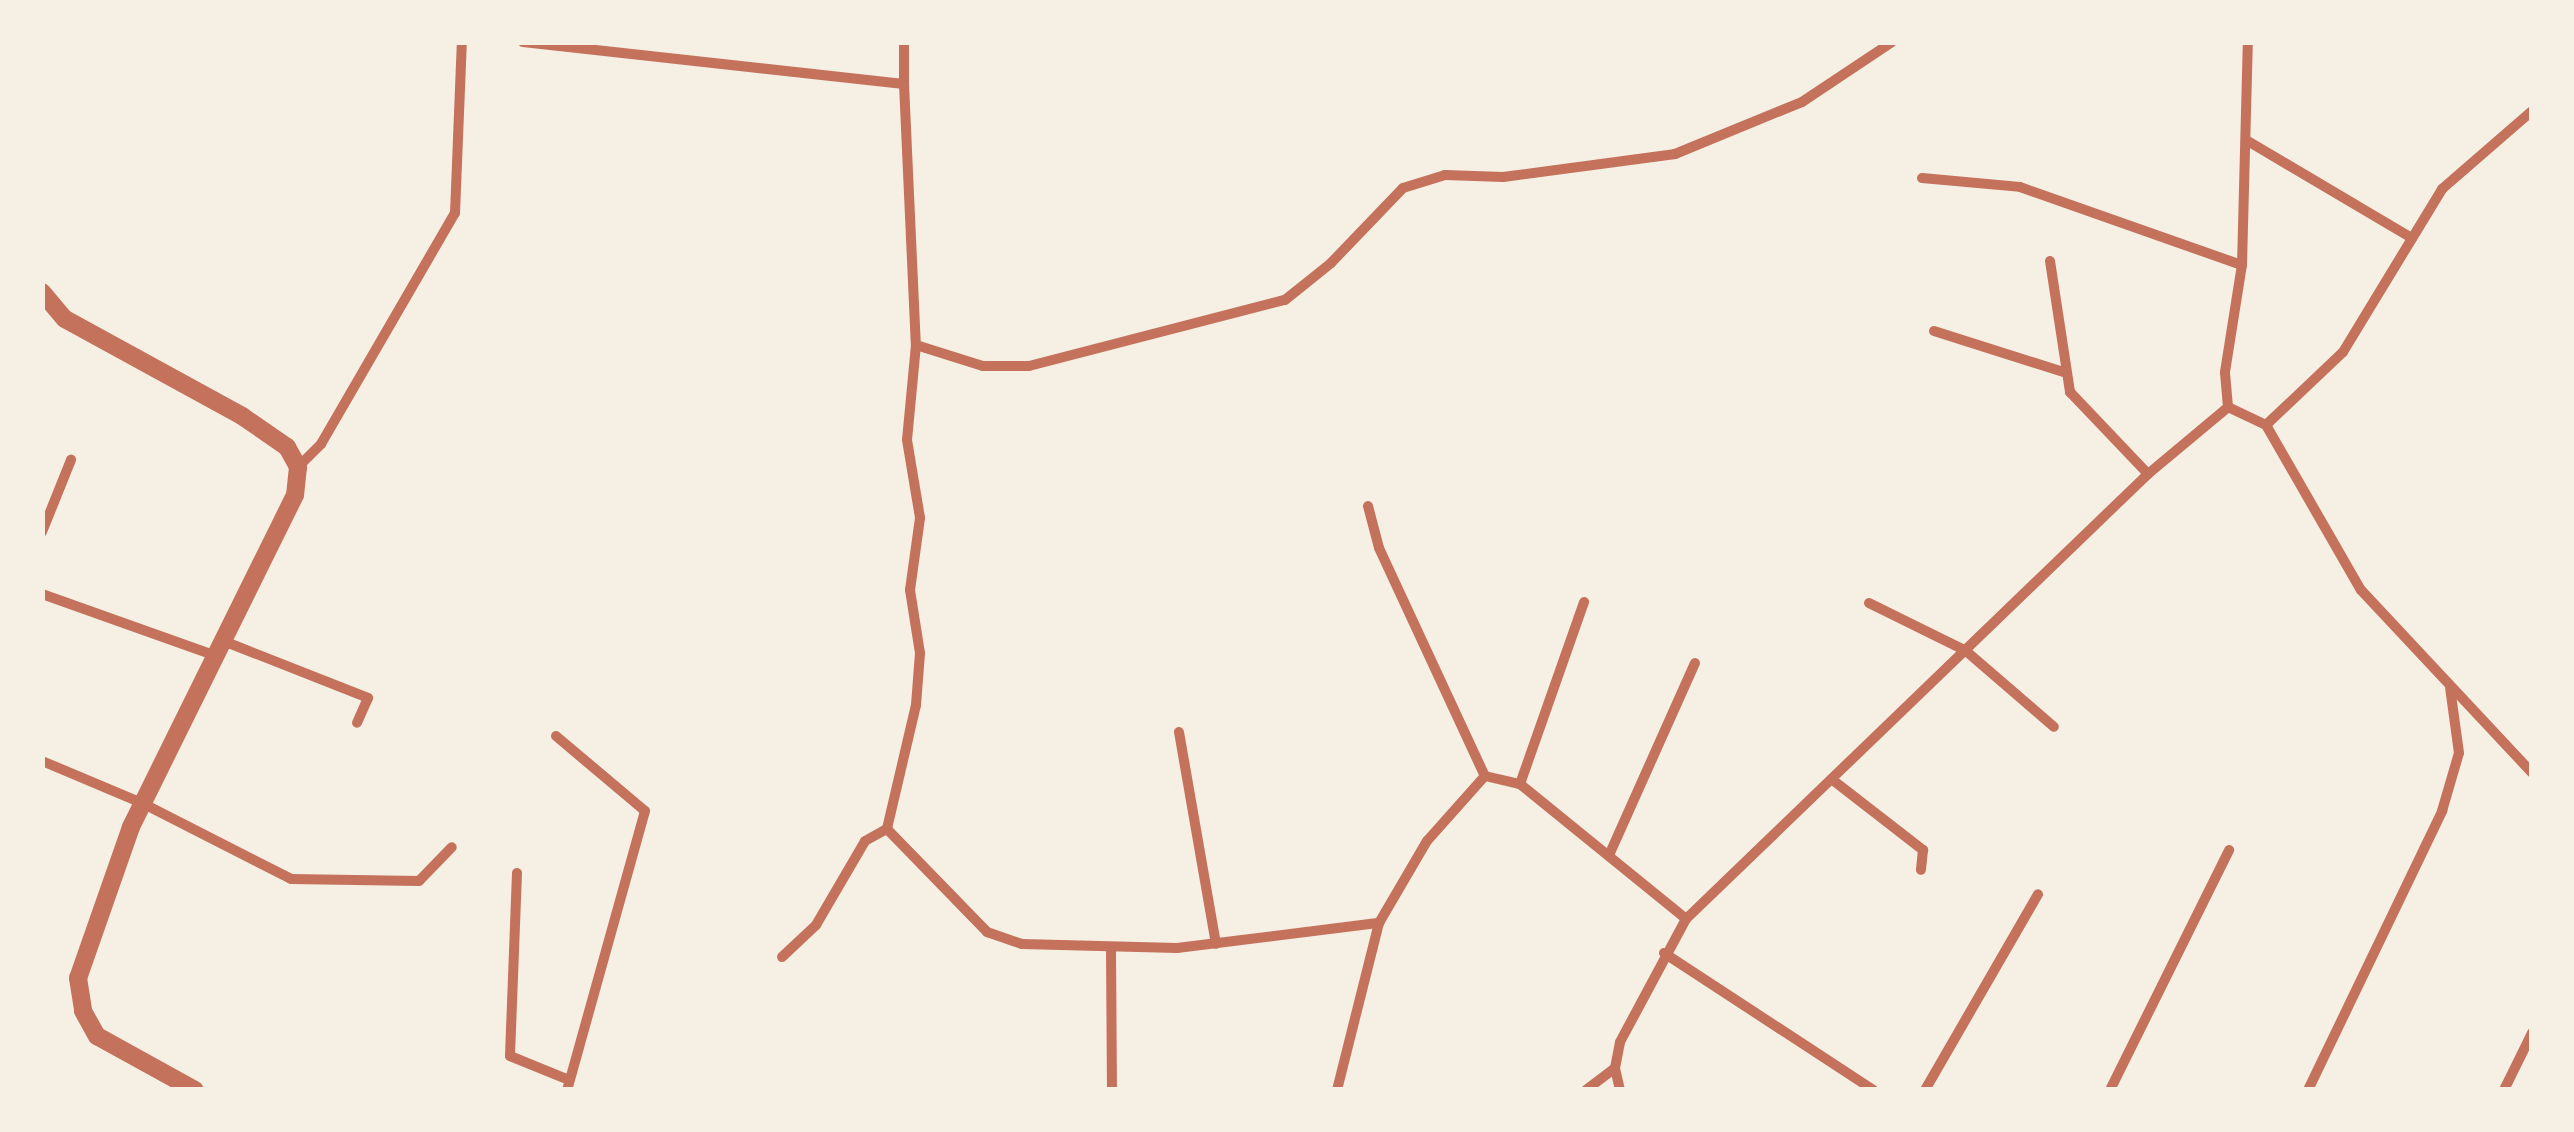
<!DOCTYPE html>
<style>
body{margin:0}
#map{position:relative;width:2574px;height:1132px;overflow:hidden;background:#f6efe4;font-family:Georgia,serif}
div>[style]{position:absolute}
.minor>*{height:10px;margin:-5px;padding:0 5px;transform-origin:5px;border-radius:5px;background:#c5725c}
.tertiary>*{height:18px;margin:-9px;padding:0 9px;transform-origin:9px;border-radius:9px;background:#c5725c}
span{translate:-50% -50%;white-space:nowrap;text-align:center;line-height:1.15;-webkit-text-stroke:10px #f6efe4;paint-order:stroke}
.frame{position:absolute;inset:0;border:45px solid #f6efe4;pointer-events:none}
</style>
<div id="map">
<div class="minor">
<div style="left:523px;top:42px;width:383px;rotate:6.3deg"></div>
<div style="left:904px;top:84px;width:42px;rotate:-90deg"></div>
<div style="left:904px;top:84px;width:261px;rotate:87.4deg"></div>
<div style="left:916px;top:345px;width:95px;rotate:95.4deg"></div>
<div style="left:907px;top:440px;width:79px;rotate:80.5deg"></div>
<div style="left:920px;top:518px;width:73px;rotate:97.9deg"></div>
<div style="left:910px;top:590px;width:64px;rotate:81deg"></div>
<div style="left:920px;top:653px;width:52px;rotate:94.4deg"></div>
<div style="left:916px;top:705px;width:127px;rotate:103.2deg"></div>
<div style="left:887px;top:829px;width:144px;rotate:45.8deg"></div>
<div style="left:987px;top:932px;width:37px;rotate:19deg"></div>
<div style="left:1022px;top:944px;width:155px;rotate:1.5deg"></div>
<div style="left:1177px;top:948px;width:204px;rotate:-7.1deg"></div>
<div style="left:2246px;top:140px;width:193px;rotate:30.6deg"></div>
<div style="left:1922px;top:178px;width:98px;rotate:5.2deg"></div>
<div style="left:2020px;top:187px;width:235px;rotate:19.4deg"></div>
<div style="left:2050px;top:261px;width:133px;rotate:81.3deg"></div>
<div style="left:2070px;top:392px;width:113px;rotate:46.4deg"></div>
<div style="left:1934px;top:331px;width:135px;rotate:17.6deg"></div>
<div style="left:916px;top:345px;width:70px;rotate:17.4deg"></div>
<div style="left:983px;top:366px;width:46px"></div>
<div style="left:1029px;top:366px;width:264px;rotate:-14.5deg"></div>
<div style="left:1285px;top:300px;width:59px;rotate:-38.8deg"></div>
<div style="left:1331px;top:263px;width:104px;rotate:-46.2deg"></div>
<div style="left:1403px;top:188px;width:44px;rotate:-17.2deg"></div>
<div style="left:1445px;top:175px;width:58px;rotate:2deg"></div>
<div style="left:1503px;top:177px;width:174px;rotate:-7.6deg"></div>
<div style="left:1675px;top:154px;width:137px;rotate:-22.3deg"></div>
<div style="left:1802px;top:102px;width:108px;rotate:-33.7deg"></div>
<div style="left:2228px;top:407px;width:42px;rotate:25.3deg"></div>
<div style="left:2266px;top:425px;width:190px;rotate:60.1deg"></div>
<div style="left:2361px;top:590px;width:250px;rotate:46.9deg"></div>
<div style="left:2228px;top:407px;width:35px;rotate:-95deg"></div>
<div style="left:2225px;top:372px;width:108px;rotate:-81deg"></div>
<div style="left:2242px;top:265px;width:223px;rotate:-88.5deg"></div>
<div style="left:2266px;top:425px;width:106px;rotate:-43.5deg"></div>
<div style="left:2343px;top:352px;width:191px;rotate:-58.7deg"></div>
<div style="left:2442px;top:189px;width:119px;rotate:-40.9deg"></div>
<div style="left:298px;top:467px;width:33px;rotate:-45deg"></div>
<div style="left:321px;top:444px;width:267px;rotate:-59.9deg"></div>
<div style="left:455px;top:213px;width:171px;rotate:-87.7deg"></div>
<div style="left:1368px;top:506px;width:43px;rotate:75.3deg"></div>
<div style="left:1379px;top:548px;width:251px;rotate:65.1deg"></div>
<div style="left:42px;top:532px;width:78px;rotate:-68.1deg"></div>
<div style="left:42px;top:594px;width:182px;rotate:19.6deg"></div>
<div style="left:1869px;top:603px;width:108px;rotate:26.3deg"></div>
<div style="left:1966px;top:651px;width:116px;rotate:40.8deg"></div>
<div style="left:221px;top:640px;width:158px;rotate:21.5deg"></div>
<div style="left:368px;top:698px;width:27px;rotate:114deg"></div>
<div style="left:1179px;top:732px;width:215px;rotate:80.1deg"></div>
<div style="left:556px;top:736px;width:116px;rotate:40.1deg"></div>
<div style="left:645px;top:811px;width:290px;rotate:105.6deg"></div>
<div style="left:42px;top:761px;width:108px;rotate:22.8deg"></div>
<div style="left:142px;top:803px;width:167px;rotate:27deg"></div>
<div style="left:291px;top:879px;width:128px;rotate:0.9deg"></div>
<div style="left:419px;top:881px;width:47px;rotate:-45.9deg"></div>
<div style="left:1485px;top:776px;width:36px;rotate:13deg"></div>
<div style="left:1520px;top:784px;width:214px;rotate:39.1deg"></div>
<div style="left:1834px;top:781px;width:113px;rotate:37.8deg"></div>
<div style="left:1923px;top:850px;width:20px;rotate:96deg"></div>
<div style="left:1520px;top:784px;width:193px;rotate:-70.6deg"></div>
<div style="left:1610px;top:853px;width:208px;rotate:-65.9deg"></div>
<div style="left:517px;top:873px;width:183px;rotate:92.2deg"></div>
<div style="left:510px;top:1056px;width:64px;rotate:22.1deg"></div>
<div style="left:1111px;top:950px;width:140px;rotate:89.6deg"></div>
<div style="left:1664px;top:953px;width:250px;rotate:33.2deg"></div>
<div style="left:782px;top:957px;width:47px;rotate:-43.3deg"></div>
<div style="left:816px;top:925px;width:97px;rotate:-59.7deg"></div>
<div style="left:865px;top:841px;width:25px;rotate:-29deg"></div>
<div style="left:1337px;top:1090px;width:172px;rotate:-75.9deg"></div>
<div style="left:1379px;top:923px;width:95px;rotate:-59.7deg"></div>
<div style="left:1427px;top:841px;width:87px;rotate:-48.3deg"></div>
<div style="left:1586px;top:1090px;width:36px;rotate:-37deg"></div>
<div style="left:1620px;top:1090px;width:23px;rotate:-103deg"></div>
<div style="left:1615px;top:1068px;width:26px;rotate:-79deg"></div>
<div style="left:1620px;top:1042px;width:140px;rotate:-61.8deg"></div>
<div style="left:1686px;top:919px;width:641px;rotate:-43.93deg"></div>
<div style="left:2148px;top:474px;width:104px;rotate:-39.9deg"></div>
<div style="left:1925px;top:1090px;width:226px;rotate:-60deg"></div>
<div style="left:2110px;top:1090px;width:268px;rotate:-63.6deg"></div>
<div style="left:2308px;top:1090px;width:310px;rotate:-64.3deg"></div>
<div style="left:2442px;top:811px;width:60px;rotate:-73.7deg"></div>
<div style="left:2459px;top:753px;width:67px;rotate:-97.8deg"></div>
<div style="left:2504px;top:1090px;width:64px;rotate:-63.8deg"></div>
</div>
<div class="tertiary">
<div style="left:42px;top:292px;width:35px;rotate:50deg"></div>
<div style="left:65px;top:319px;width:202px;rotate:28.7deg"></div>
<div style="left:242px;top:416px;width:55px;rotate:34.6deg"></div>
<div style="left:287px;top:447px;width:23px;rotate:61deg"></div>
<div style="left:298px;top:467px;width:28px;rotate:96deg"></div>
<div style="left:295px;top:495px;width:370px;rotate:116.3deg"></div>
<div style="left:131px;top:827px;width:160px;rotate:109.3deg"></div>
<div style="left:78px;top:978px;width:33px;rotate:81deg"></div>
<div style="left:83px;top:1011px;width:29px;rotate:61deg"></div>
<div style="left:97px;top:1036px;width:112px;rotate:28.9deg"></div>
</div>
<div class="frame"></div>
</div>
